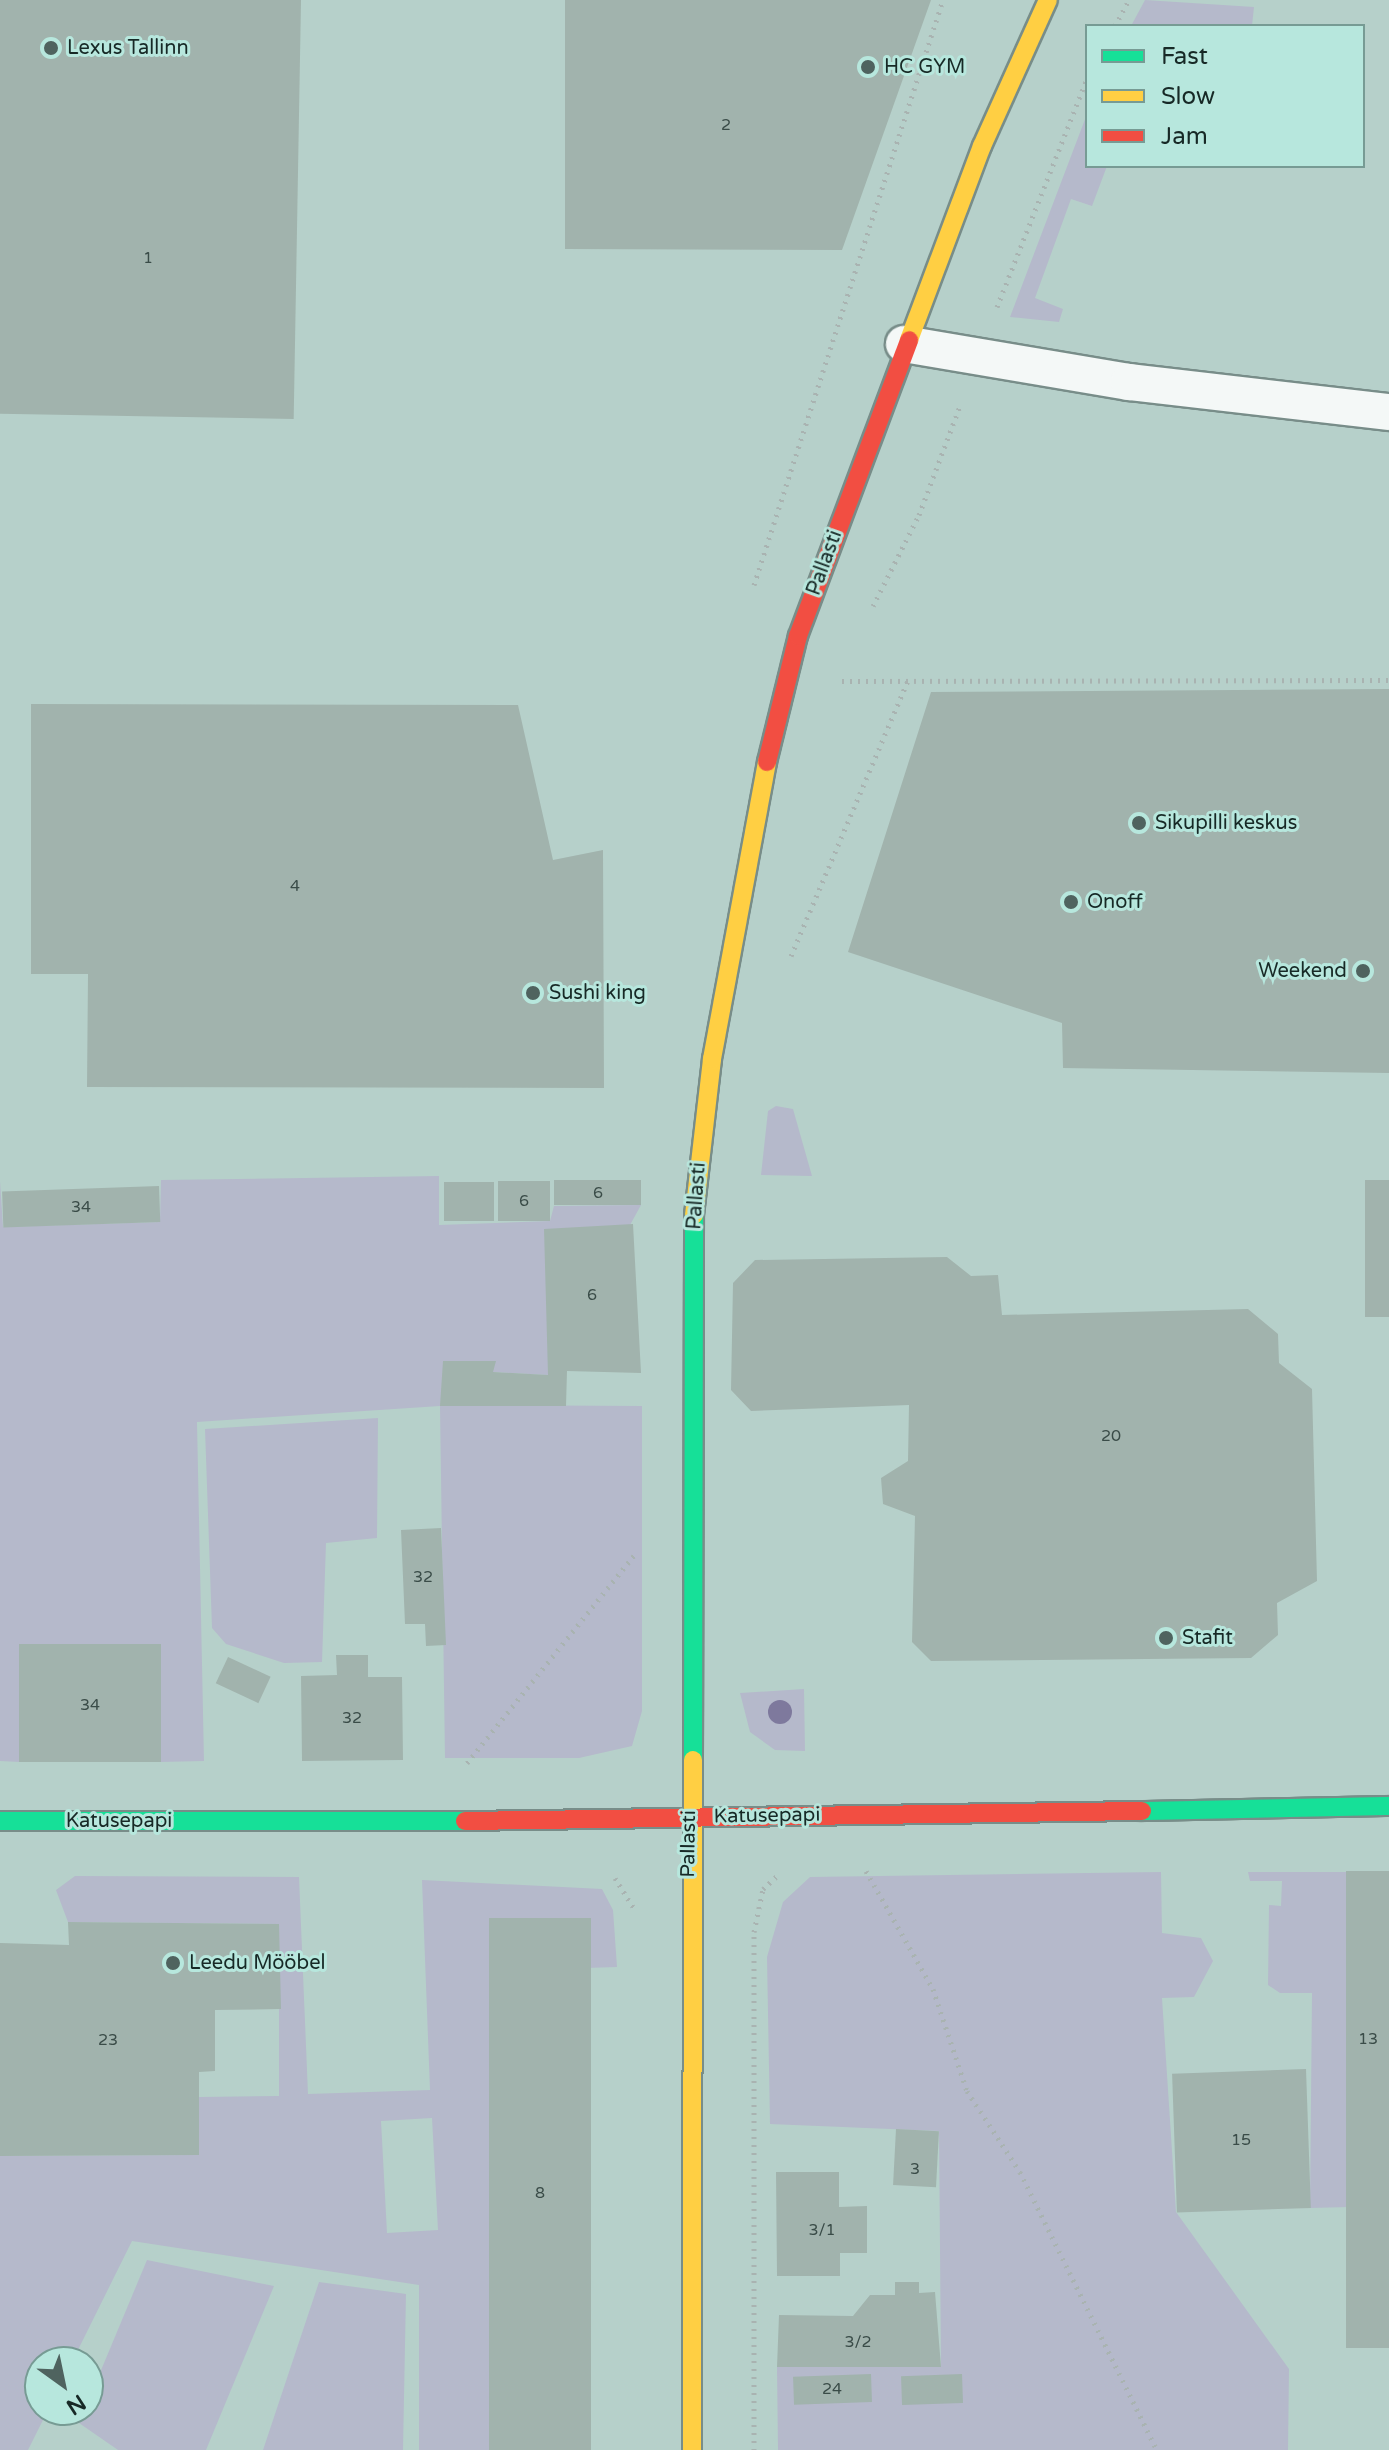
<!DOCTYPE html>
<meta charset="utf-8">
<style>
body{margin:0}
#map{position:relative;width:1389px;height:2450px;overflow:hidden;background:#b6d0ca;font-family:"Varela Round",sans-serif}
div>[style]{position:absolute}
.green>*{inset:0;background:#b5b9cb}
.building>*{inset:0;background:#a1b3ad;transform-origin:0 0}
.path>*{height:5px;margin-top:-2.5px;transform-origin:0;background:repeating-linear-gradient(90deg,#a9b3b1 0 2px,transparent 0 8px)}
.roads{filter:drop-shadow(2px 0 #788d89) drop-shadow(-2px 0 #788d89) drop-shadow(0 2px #788d89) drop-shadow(0 -2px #788d89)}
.lane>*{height:36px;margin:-18px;padding:0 18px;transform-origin:18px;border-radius:18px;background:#f4f8f7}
.fast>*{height:18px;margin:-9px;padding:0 9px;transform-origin:9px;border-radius:9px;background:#16e098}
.slow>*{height:18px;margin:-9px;padding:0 9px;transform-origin:9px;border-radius:9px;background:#ffcf43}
.jam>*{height:18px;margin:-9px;padding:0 9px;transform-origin:9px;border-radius:9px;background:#f24e42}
.trees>*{width:24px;height:24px;margin:-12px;border-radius:50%;background:#7e799d}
.dots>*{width:22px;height:22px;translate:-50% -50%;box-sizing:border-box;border:4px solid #b7e7dd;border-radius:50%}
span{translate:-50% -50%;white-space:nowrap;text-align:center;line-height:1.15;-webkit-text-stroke:6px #b7e7dd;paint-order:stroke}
.number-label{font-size:16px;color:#3a4c48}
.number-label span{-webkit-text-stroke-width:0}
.poi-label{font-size:20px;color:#172926}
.left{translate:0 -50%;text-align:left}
.right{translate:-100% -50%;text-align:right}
.street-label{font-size:20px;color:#172926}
.legend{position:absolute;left:1085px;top:24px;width:280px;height:144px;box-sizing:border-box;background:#b7e7dd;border:2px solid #779b94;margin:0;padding:10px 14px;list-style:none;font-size:24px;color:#172926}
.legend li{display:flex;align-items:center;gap:16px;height:40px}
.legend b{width:40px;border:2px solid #779b94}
.north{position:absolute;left:24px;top:2346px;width:80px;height:80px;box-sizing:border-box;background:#b7e7dd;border:2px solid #779b94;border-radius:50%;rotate:147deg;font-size:22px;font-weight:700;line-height:32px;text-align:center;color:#172926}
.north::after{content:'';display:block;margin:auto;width:28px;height:36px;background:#4f635f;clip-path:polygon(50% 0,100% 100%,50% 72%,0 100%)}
</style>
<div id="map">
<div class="green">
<div style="clip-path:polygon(1145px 0,1254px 7px,1252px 26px,1131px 26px)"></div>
<div style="clip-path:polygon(1087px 114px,1087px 166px,1107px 166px,1092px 206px,1071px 199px,1035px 298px,1063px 309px,1059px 322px,1010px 317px)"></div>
<div style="clip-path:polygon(776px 1106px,793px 1109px,812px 1176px,761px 1175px,768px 1111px)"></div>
<div style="clip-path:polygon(439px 1176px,439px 1225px,550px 1221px,554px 1206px,641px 1205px,548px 1375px,493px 1372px,440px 1405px,642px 1406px,642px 1711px,632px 1746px,579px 1758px,445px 1758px,440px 1406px,197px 1422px,204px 1761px,160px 1762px,160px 1644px,19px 1647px,20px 1762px,0 1761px,0 1181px,3px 1227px,160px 1222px,161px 1180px)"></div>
<div style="clip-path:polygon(378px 1418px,377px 1538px,326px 1543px,322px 1662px,284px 1663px,226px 1644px,212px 1628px,205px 1429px)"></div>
<div style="clip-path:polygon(804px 1689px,805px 1751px,775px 1750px,750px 1732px,740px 1693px)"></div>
<div style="clip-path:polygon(1161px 1872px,1162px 1933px,1201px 1938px,1213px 1961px,1194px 1997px,1162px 1998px,1176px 2212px,1289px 2369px,1288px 2450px,778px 2450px,777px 2367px,941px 2367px,939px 2131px,770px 2124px,767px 1957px,783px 1902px,810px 1877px)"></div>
<div style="clip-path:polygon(1248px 1872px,1346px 1872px,1349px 2207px,1310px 2208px,1312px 1993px,1280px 1993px,1268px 1985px,1269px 1905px,1281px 1906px,1282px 1881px,1250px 1881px)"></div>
<div style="clip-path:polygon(evenodd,75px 1876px,299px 1877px,308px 2094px,430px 2090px,422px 1880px,602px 1889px,613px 1910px,617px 1967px,585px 1968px,590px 1918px,489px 1919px,491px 2450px,419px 2450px,419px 2285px,132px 2241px,72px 2362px,40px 2362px,40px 2410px,48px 2410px,28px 2450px,0 2450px,0 2156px,198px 2155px,199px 2097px,279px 2096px,279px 1924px,68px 1922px,56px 1890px,75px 1876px,432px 2118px,438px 2230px,387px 2233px,381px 2121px,432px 2118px)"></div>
<div style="clip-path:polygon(147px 2260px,274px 2286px,206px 2450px,118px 2450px,79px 2423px)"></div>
<div style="clip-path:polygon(319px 2282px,406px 2294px,403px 2450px,263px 2450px)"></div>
</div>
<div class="building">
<div style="left:301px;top:0;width:419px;height:301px;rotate:91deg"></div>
<div style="clip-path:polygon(565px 0,931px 0,842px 250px,565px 249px)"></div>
<div style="clip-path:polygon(1389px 689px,1389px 1073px,1063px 1068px,1062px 1023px,848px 952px,931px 692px)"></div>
<div style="clip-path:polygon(31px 704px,518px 705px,553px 860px,603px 850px,604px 1088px,87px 1087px,88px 974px,31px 974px)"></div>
<div style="left:641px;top:1180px;width:25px;height:87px;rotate:90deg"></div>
<div style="left:1365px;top:1180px;width:24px;height:137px"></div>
<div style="left:498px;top:1181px;width:52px;height:40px"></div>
<div style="left:444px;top:1182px;width:50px;height:39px"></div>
<div style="left:159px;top:1186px;width:36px;height:157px;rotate:88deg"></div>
<div style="clip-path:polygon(633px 1224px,641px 1373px,567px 1371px,566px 1406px,440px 1406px,443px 1361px,496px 1361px,493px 1372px,548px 1375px,544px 1229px)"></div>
<div style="clip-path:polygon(947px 1257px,971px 1276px,998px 1275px,1002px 1315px,1248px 1309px,1278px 1334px,1279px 1363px,1312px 1389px,1317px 1581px,1277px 1603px,1278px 1635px,1251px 1658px,931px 1661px,912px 1642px,915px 1516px,883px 1504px,881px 1478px,908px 1461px,909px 1405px,751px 1411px,731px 1390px,733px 1283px,755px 1260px)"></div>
<div style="clip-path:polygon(441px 1528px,446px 1645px,426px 1646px,425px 1624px,405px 1624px,401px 1530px)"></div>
<div style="left:161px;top:1644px;width:118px;height:142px;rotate:90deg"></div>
<div style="clip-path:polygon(336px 1655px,368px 1655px,368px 1677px,402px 1677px,403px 1760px,302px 1761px,301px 1676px,337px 1675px)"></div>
<div style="left:228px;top:1657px;width:47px;height:29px;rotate:25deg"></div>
<div style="left:1389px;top:1871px;width:477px;height:43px;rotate:90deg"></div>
<div style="left:489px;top:1918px;width:102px;height:532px"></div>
<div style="clip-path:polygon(68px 1922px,279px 1924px,281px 2009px,215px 2010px,215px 2071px,199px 2072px,199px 2155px,0 2156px,0 1943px,69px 1945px)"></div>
<div style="left:1306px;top:2069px;width:139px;height:134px;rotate:88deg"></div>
<div style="left:896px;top:2129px;width:43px;height:56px;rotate:3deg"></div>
<div style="clip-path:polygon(776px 2172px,839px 2172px,839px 2207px,867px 2206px,867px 2253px,840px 2253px,840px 2276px,777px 2276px)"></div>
<div style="clip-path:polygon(895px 2282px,919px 2282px,919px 2293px,935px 2292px,941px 2367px,777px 2367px,779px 2315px,853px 2316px,870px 2295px,895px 2295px)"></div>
<div style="left:871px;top:2374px;width:28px;height:78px;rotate:88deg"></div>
<div style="left:962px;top:2374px;width:29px;height:61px;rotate:88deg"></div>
</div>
<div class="path">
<div style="left:1115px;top:26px;width:30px;rotate:-62deg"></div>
<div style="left:997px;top:307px;width:245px;rotate:-68.5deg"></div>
<div style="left:754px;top:585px;width:615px;rotate:-72.1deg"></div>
<div style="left:873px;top:606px;width:102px;rotate:-63.2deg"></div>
<div style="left:919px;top:515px;width:116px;rotate:-69.4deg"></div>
<div style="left:842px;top:681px;width:547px;rotate:-0.1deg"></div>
<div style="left:791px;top:956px;width:299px;rotate:-67deg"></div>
<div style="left:467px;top:1763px;width:270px;rotate:-51.2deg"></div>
<div style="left:866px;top:1871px;width:136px;rotate:60.4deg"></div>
<div style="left:933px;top:1989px;width:108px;rotate:71.6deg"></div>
<div style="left:967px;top:2091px;width:97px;rotate:56.8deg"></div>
<div style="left:1020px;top:2172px;width:310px;rotate:63.8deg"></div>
<div style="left:615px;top:1878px;width:36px;rotate:58deg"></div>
<div style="left:754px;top:2450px;width:518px;rotate:-90deg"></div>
<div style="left:754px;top:1932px;width:44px;rotate:-78.2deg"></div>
<div style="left:763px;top:1889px;width:21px;rotate:-43deg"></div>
</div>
<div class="roads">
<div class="lane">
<div style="left:904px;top:344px;width:228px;rotate:9.6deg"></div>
<div style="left:1129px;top:382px;width:262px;rotate:6.6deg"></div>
</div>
<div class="fast">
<div style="left:693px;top:1760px;width:545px;rotate:-89.89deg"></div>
<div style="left:1142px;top:1811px;width:247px;rotate:-1.2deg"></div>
<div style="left:0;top:1821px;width:465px"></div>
</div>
<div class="slow">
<div style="left:909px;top:340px;width:207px;rotate:-69.4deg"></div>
<div style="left:982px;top:146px;width:160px;rotate:-65.7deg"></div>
<div style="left:694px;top:1215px;width:157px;rotate:-83.4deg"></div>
<div style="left:712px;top:1059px;width:302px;rotate:-79.5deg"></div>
<div style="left:692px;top:2450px;width:690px;rotate:-89.92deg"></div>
</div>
<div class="jam">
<div style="left:767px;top:762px;width:130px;rotate:-76.2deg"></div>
<div style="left:798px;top:636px;width:316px;rotate:-69.4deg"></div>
<div style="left:465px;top:1821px;width:677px;rotate:-0.85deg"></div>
</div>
</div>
<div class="trees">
<div style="left:780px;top:1712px"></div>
</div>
<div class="dots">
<div style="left:51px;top:48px;background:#4f635f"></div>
<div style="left:868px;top:67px;background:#4f635f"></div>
<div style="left:1139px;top:823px;background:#4f635f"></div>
<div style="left:1071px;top:902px;background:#4f635f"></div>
<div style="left:1363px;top:971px;background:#4f635f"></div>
<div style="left:533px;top:993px;background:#4f635f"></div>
<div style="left:1166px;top:1638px;background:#4f635f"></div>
<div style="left:173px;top:1963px;background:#4f635f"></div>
</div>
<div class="number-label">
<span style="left:726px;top:125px">2</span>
<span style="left:148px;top:258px">1</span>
<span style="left:295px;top:886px">4</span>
<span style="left:598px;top:1193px">6</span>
<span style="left:524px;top:1201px">6</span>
<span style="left:81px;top:1207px">34</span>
<span style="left:592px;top:1295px">6</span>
<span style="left:1111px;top:1436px">20</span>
<span style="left:423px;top:1577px">32</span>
<span style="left:90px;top:1705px">34</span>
<span style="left:352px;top:1718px">32</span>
<span style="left:1368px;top:2039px">13</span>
<span style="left:108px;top:2040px">23</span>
<span style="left:1241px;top:2140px">15</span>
<span style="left:915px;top:2169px">3</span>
<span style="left:540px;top:2193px">8</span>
<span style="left:822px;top:2230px">3/1</span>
<span style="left:858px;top:2342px">3/2</span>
<span style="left:832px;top:2389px">24</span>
</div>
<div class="poi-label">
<span class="left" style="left:67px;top:48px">Lexus Tallinn</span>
<span class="left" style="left:884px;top:67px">HC GYM</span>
<span class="left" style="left:1155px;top:823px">Sikupilli keskus</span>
<span class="left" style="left:1087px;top:902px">Onoff</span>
<span class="right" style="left:1347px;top:971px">Weekend</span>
<span class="left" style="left:549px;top:993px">Sushi king</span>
<span class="left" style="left:1182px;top:1638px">Stafit</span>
<span class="left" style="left:189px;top:1963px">Leedu Mööbel</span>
</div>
<div class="street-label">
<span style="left:825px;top:563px;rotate:-70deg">Pallasti</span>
<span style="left:697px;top:1196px;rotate:-86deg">Pallasti</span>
<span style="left:767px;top:1816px;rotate:-1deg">Katusepapi</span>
<span style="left:119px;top:1821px">Katusepapi</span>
<span style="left:689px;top:1844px;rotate:-89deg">Pallasti</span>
</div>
<ul class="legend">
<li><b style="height:10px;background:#16e098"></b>Fast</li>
<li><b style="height:10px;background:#ffcf43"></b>Slow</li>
<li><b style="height:10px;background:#f24e42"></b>Jam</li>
</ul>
<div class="north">N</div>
</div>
